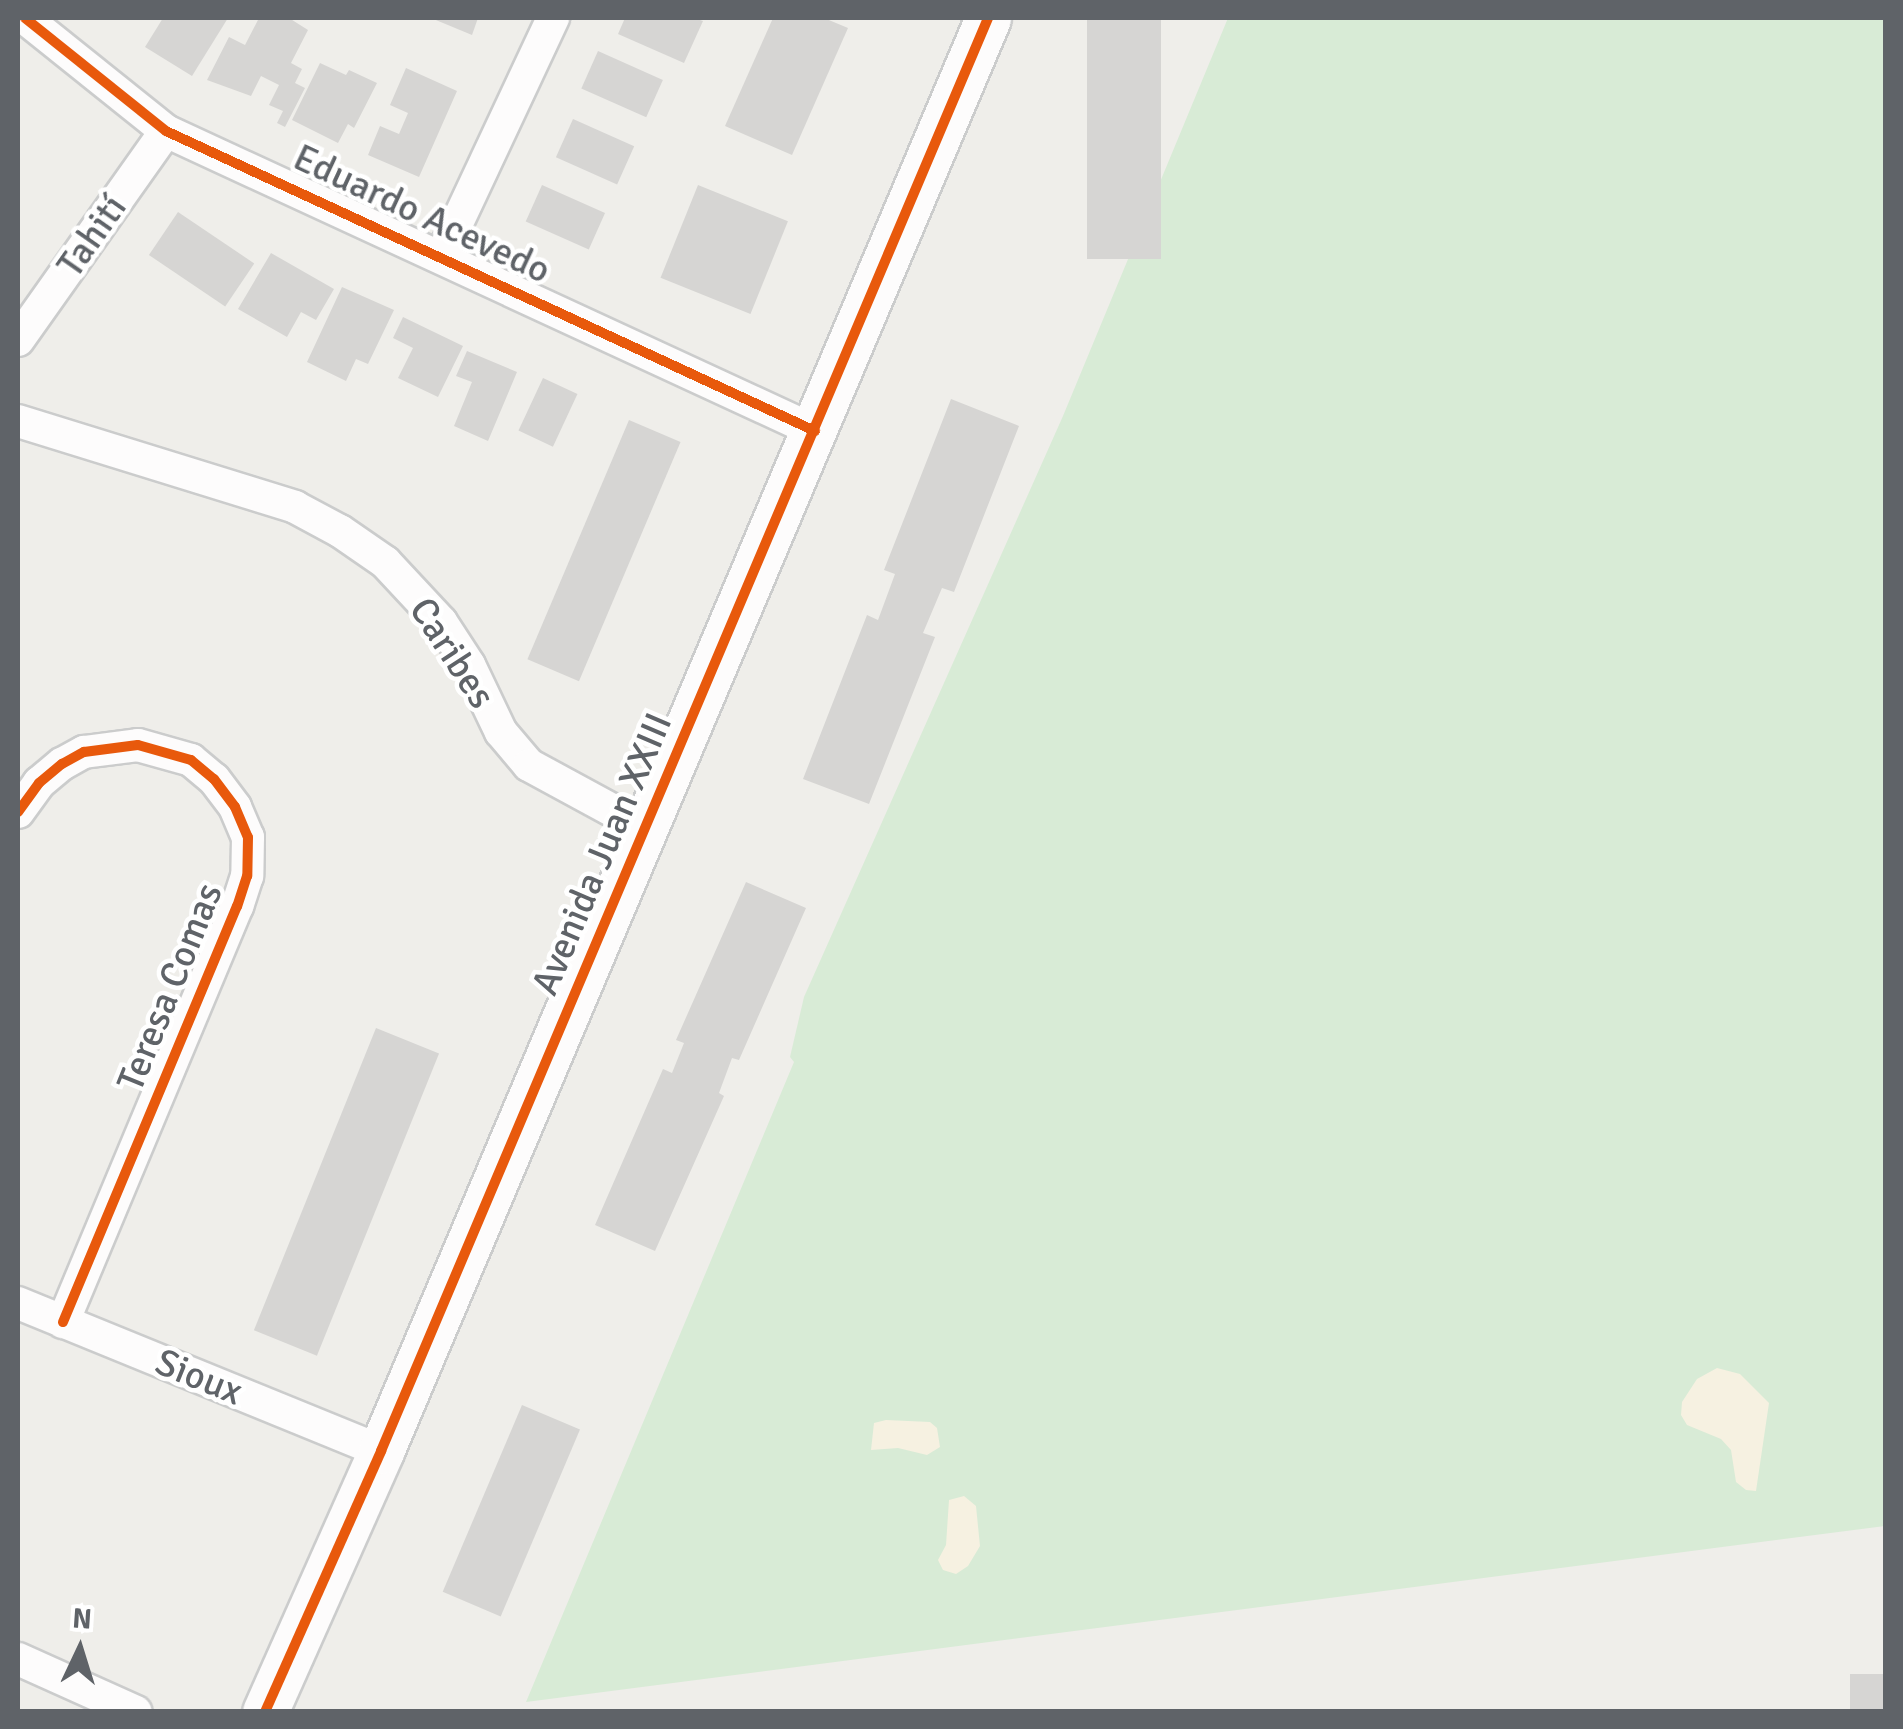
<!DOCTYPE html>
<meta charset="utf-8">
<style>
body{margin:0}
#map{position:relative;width:1903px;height:1729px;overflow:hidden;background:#efeeea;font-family:Signika,sans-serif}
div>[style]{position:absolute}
.green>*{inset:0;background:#d8ebd6}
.sand>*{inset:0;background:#f6f1e1}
.building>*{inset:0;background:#d6d5d3;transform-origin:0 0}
.roads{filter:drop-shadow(2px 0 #cbcccc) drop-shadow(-2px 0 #cbcccc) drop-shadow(0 2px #cbcccc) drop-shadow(0 -2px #cbcccc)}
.street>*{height:32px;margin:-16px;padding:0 16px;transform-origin:16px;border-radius:16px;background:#fdfcfc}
.secondary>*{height:45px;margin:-22.5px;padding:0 22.5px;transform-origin:22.5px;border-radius:22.5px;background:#fdfcfc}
.cycleway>*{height:10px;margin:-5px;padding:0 5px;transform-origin:5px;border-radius:5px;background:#e8590c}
span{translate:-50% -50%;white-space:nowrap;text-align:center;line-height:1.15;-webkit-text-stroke:9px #fff;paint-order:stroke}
.street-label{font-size:38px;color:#5f6368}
.frame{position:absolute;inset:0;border:20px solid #5f6368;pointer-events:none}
.north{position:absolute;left:30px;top:1599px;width:100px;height:100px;-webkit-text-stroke:8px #fff;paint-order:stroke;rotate:4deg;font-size:28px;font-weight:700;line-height:40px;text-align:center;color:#5f6368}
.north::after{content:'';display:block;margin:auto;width:35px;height:45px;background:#5f6368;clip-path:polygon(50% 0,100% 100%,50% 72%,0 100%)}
</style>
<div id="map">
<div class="green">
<div style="clip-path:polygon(1228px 18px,1885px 18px,1885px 1526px,526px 1702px,794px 1062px,790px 1057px,804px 997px,1063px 416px)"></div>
</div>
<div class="sand">
<div style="clip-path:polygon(1717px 1368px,1740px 1374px,1769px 1403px,1756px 1491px,1746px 1490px,1736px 1482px,1731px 1450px,1721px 1439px,1687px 1425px,1681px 1415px,1682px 1402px,1697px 1379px)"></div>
<div style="clip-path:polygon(886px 1420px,930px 1422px,937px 1428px,940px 1447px,927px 1455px,898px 1448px,871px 1450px,874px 1423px)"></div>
<div style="clip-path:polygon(964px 1496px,976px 1506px,980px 1546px,968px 1566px,956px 1574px,943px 1570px,938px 1560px,946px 1545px,949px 1500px)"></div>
</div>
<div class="building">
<div style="clip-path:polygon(163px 18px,228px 18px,192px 76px,145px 47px)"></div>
<div style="clip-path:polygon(259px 18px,289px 18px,308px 30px,291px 63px,302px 69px,295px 83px,305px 88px,285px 127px,277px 123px,283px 111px,269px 105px,279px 85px,261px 76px,251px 96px,207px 80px,229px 37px,245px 45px)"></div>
<div style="clip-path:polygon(431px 18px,478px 18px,472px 35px)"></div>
<div style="clip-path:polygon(625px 18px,694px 18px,703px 21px,684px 63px,618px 34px)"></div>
<div style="clip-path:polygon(773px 18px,824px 18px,848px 28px,792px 155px,725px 126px)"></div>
<div style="left:1087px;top:18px;width:74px;height:241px"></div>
<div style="left:598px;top:51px;width:71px;height:41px;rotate:24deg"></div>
<div style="clip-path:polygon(320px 63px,346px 75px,349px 70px,377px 83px,354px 128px,348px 124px,338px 143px,292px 120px)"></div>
<div style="clip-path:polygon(406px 68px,457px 91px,419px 177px,368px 155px,380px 126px,399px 134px,408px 113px,390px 105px)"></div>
<div style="left:573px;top:119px;width:67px;height:42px;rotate:24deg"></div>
<div style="left:542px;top:185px;width:69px;height:40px;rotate:24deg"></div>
<div style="left:698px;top:185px;width:97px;height:100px;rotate:22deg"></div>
<div style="left:178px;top:212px;width:92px;height:52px;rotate:34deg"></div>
<div style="clip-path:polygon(271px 253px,334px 289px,316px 320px,301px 312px,287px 337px,238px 309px)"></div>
<div style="clip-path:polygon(342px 287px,394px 310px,368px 364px,356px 359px,346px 381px,307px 362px)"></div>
<div style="clip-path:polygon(403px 317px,463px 346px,438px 397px,398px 378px,413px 348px,393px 338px)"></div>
<div style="clip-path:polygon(467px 351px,517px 372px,488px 441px,454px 426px,472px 382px,456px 376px)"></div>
<div style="left:543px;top:378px;width:38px;height:58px;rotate:25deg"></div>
<div style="clip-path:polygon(951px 399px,1019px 426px,954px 592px,942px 588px,923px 633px,935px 637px,869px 804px,803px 779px,867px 615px,878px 620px,895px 574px,884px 570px)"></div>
<div style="left:629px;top:420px;width:56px;height:260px;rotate:23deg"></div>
<div style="clip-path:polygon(746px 882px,806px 908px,739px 1060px,732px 1058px,719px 1093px,724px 1096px,655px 1251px,595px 1225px,663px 1069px,672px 1073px,684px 1043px,676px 1040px)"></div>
<div style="left:376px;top:1028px;width:68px;height:326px;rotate:22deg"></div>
<div style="left:522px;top:1405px;width:63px;height:203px;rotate:23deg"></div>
<div style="left:1886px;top:1674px;width:38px;height:36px;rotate:90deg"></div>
</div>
<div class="roads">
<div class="street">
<div style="left:25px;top:18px;width:181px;rotate:38.7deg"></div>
<div style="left:166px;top:131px;width:715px;rotate:24.81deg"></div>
<div style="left:442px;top:255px;width:262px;rotate:-64.9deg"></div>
<div style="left:18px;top:340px;width:256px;rotate:-54.7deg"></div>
<div style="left:18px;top:421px;width:290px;rotate:17.2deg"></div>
<div style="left:295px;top:507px;width:51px;rotate:28.1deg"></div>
<div style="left:340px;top:531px;width:55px;rotate:34.6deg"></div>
<div style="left:385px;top:562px;width:82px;rotate:47deg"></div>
<div style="left:441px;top:622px;width:51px;rotate:56.9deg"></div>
<div style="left:469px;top:665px;width:74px;rotate:64.5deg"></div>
<div style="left:501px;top:732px;width:43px;rotate:49.7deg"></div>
<div style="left:529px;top:765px;width:132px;rotate:28.5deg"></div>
<div style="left:18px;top:812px;width:36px;rotate:-54deg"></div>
<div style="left:39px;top:783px;width:30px;rotate:-40deg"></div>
<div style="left:62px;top:764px;width:25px;rotate:-29deg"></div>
<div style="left:84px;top:752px;width:54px;rotate:-7.4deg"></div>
<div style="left:138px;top:745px;width:55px;rotate:15.8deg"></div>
<div style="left:191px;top:760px;width:30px;rotate:40deg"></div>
<div style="left:214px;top:779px;width:35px;rotate:53deg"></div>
<div style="left:235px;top:807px;width:33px;rotate:67deg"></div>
<div style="left:248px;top:837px;width:39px;rotate:91deg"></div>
<div style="left:247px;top:876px;width:32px;rotate:108deg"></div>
<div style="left:237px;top:906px;width:451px;rotate:112.7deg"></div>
<div style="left:18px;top:1303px;width:392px;rotate:22.2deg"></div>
<div style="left:18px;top:1659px;width:129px;rotate:24.2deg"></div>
</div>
<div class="secondary">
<div style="left:265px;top:1712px;width:286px;rotate:-66deg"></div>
<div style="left:381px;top:1451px;width:1556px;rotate:-67.04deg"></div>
</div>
</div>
<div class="cycleway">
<div style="left:25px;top:18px;width:181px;rotate:38.7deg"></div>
<div style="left:166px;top:131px;width:715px;rotate:24.81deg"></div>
<div style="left:18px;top:812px;width:36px;rotate:-54deg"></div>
<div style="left:39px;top:783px;width:30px;rotate:-40deg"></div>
<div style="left:62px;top:764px;width:25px;rotate:-29deg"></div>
<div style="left:84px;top:752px;width:54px;rotate:-7.4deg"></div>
<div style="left:138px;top:745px;width:55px;rotate:15.8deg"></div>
<div style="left:191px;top:760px;width:30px;rotate:40deg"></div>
<div style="left:214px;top:779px;width:35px;rotate:53deg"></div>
<div style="left:235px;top:807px;width:33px;rotate:67deg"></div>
<div style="left:248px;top:837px;width:39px;rotate:91deg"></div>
<div style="left:247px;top:876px;width:32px;rotate:108deg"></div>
<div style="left:237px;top:906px;width:451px;rotate:112.7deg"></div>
<div style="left:265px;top:1712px;width:286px;rotate:-66deg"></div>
<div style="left:381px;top:1451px;width:1556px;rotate:-67.04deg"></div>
</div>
<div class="street-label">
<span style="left:422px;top:214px;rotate:25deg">Eduardo Acevedo</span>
<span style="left:92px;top:236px;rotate:-55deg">Tahití</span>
<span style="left:452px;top:653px;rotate:57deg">Caribes</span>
<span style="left:602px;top:854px;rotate:-67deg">Avenida Juan XXIII</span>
<span style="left:170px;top:987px;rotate:-68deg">Teresa Comas</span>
<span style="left:199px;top:1377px;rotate:22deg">Sioux</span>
</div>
<div class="frame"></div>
<div class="north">N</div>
</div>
